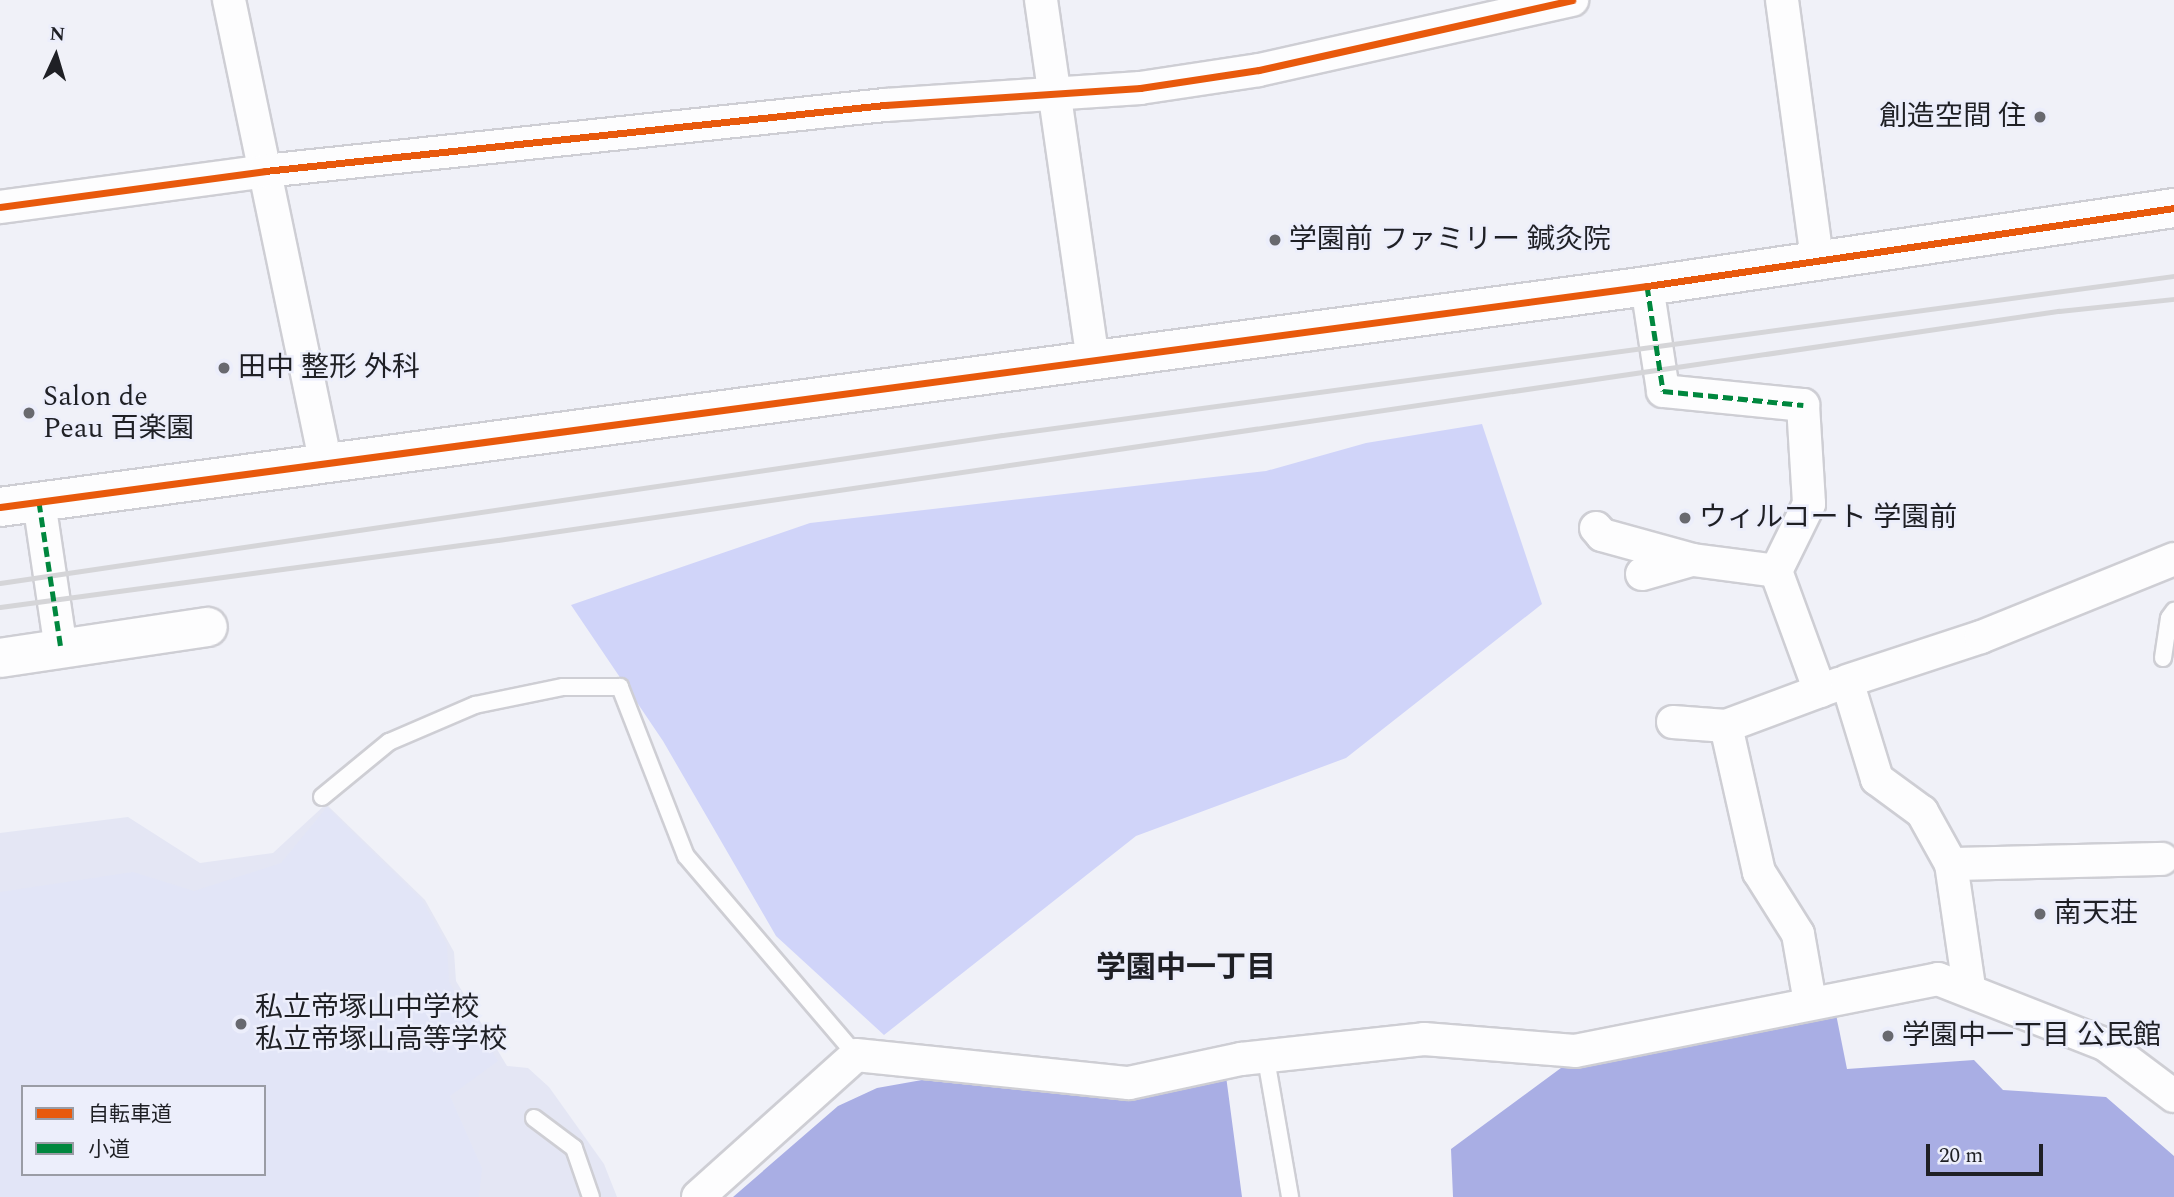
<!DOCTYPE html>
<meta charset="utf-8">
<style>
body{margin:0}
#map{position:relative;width:2174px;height:1197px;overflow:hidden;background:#f0f1f8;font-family:Spectral,"Noto Sans JP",serif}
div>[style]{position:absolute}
.built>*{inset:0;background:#e4e6f4}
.green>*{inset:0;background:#e2e5f7}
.forest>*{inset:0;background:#d0d4f9}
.water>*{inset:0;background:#a9aee4}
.roads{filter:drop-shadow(2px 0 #ceced4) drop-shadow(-2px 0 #ceced4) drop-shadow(0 2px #ceced4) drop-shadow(0 -2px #ceced4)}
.lane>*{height:16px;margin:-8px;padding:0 8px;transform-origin:8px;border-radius:8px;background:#fdfdfe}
.street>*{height:32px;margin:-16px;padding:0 16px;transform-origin:16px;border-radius:16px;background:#fdfdfe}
.secondary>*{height:38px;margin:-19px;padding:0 19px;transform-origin:19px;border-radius:19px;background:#fdfdfe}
.rail>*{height:5px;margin:-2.5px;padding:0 2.5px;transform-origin:2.5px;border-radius:2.5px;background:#d5d5d8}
.quiet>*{height:5px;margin-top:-2.5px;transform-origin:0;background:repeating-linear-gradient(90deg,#00873e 0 10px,transparent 0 15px)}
.cycleway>*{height:7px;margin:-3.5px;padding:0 3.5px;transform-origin:3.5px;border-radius:3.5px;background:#e8590c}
.dots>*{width:19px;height:19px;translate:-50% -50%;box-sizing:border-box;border:4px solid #eceefb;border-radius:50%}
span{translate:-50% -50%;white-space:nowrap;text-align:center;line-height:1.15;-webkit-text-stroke:5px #eceefb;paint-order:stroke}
.poi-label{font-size:28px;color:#1f2025}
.right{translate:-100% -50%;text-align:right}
.left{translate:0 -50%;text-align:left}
.neighbourhood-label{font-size:30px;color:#1f2025;font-weight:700}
.legend{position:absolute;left:21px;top:1085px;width:245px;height:91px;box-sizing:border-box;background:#eceefb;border:2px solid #9a9ca5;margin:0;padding:9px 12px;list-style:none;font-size:21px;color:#1f2025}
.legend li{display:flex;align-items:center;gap:14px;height:35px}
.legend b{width:35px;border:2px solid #9a9ca5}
.north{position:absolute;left:21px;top:21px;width:70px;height:70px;-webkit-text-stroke:5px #eceefb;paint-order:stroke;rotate:4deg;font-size:19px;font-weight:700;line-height:28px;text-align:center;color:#1f2025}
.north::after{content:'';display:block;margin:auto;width:24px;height:32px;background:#1f2025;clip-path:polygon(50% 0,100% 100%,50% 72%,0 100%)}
.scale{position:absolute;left:1926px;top:1144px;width:117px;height:32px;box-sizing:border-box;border:4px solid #1f2025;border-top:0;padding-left:9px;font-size:21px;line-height:24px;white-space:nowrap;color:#1f2025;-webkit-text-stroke:5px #eceefb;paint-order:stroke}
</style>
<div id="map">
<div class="built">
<div style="clip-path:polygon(evenodd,326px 804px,425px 900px,454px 952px,456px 981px,507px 1066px,528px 1068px,549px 1087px,604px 1164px,617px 1197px,0 1197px,0 833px,128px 817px,200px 863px,273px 853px,326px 804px,23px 1087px,264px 1087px,264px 1174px,23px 1174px,23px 1087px)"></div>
</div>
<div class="green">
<div style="clip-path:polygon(evenodd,327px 807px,422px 900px,447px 945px,449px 982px,498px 1061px,450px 1096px,482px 1168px,479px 1197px,0 1197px,0 892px,133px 872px,194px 891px,281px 863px,327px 807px,23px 1087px,264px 1087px,264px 1174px,23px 1174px,23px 1087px)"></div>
</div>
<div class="forest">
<div style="clip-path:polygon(1482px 424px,1542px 604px,1346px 758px,1136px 836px,884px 1035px,776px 936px,663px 741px,571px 605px,810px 523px,1266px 471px,1366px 443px)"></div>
</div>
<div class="water">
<div style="clip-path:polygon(1836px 1014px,1847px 1069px,1974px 1060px,2003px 1090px,2106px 1097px,2174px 1156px,2174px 1197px,1453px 1197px,1451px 1149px,1565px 1065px)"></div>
<div style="clip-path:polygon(1226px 1076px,1242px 1197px,733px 1197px,838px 1106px,877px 1088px,922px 1080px,1128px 1101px)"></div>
</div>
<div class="roads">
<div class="lane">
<div style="left:2163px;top:658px;width:40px;rotate:-81.5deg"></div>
<div style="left:2169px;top:618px;width:9px;rotate:-54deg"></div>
<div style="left:322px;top:797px;width:87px;rotate:-39.4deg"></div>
<div style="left:389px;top:742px;width:94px;rotate:-23.3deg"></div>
<div style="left:475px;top:705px;width:90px;rotate:-11.6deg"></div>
<div style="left:563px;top:687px;width:57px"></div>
<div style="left:620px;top:687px;width:181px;rotate:68.7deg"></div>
<div style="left:686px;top:856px;width:262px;rotate:49.5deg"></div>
<div style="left:1266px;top:1059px;width:140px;rotate:80.1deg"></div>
<div style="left:534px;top:1118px;width:50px;rotate:36.9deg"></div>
<div style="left:574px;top:1148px;width:52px;rotate:70.9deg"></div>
</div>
<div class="street">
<div style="left:229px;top:0;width:475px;rotate:78.2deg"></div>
<div style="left:1041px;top:0;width:364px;rotate:81.8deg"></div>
<div style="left:1782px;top:0;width:262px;rotate:82.3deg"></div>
<div style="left:0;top:207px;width:267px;rotate:-7.7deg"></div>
<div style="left:265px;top:171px;width:624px;rotate:-6.08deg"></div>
<div style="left:885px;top:105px;width:256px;rotate:-3.8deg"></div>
<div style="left:1140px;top:88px;width:120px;rotate:-8.6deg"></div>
<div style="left:1259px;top:70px;width:321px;rotate:-12.6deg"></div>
<div style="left:1647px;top:286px;width:106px;rotate:81.3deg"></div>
<div style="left:1663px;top:391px;width:141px;rotate:5.7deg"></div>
<div style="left:1803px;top:405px;width:99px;rotate:86.5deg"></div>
<div style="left:1809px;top:504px;width:75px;rotate:116.2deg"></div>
<div style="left:1776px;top:571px;width:128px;rotate:69.9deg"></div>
<div style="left:39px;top:502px;width:150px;rotate:81.5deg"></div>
<div style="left:1596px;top:528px;width:9px;rotate:49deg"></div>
<div style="left:1602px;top:535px;width:94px;rotate:15.4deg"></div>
<div style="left:1693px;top:560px;width:84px;rotate:7.5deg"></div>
<div style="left:1642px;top:574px;width:51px;rotate:-15.9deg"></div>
<div style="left:1673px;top:722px;width:53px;rotate:4.3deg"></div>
<div style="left:1726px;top:726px;width:121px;rotate:-20.4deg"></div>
<div style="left:1726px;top:726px;width:150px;rotate:77.3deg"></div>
<div style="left:1759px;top:872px;width:73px;rotate:57.8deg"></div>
<div style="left:1798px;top:934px;width:69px;rotate:80deg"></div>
<div style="left:1951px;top:864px;width:211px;rotate:-1.4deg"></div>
<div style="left:1969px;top:987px;width:124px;rotate:-98.3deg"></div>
<div style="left:1951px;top:864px;width:60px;rotate:-119.1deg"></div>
<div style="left:1922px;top:812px;width:56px;rotate:-143.7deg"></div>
<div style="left:1877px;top:779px;width:102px;rotate:-107deg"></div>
<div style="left:1847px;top:681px;width:141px;rotate:-18.2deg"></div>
<div style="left:1981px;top:637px;width:208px;rotate:-22deg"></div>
<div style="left:698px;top:1197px;width:212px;rotate:-41.9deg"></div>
<div style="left:856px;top:1055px;width:274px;rotate:5.9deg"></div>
<div style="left:1129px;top:1083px;width:115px;rotate:-12.1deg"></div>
<div style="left:1241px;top:1059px;width:184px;rotate:-6.2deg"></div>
<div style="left:1424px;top:1039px;width:151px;rotate:4.5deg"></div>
<div style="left:1575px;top:1051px;width:370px;rotate:-11.2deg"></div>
<div style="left:1938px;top:979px;width:180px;rotate:21.4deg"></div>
<div style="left:2106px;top:1045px;width:85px;rotate:36.9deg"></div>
</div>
<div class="secondary">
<div style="left:0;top:507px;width:1662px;rotate:-7.64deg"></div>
<div style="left:1647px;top:286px;width:533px;rotate:-8.42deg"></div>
<div style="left:0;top:658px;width:210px;rotate:-8.5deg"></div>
</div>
</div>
<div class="rail">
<div style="left:0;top:583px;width:1013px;rotate:-8.4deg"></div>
<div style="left:1002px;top:435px;width:1183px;rotate:-7.73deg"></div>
<div style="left:0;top:607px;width:502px;rotate:-7.66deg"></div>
<div style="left:498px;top:540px;width:1578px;rotate:-8.35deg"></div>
<div style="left:2059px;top:311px;width:116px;rotate:-6deg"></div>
</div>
<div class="quiet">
<div style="left:1647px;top:286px;width:106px;rotate:81.3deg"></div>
<div style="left:1663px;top:391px;width:141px;rotate:5.7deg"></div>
<div style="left:39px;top:502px;width:150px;rotate:81.5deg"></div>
</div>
<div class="cycleway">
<div style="left:0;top:207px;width:267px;rotate:-7.7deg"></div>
<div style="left:265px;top:171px;width:624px;rotate:-6.08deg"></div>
<div style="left:885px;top:105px;width:256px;rotate:-3.8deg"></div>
<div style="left:1140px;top:88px;width:120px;rotate:-8.6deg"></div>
<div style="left:1259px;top:70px;width:321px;rotate:-12.6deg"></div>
<div style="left:0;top:507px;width:1662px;rotate:-7.64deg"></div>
<div style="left:1647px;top:286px;width:533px;rotate:-8.42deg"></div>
</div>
<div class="dots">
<div style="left:2040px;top:117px;background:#68696f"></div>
<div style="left:1275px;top:240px;background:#68696f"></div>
<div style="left:224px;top:368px;background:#68696f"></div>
<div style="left:29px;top:413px;background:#68696f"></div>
<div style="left:1685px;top:518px;background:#68696f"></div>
<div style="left:2040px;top:914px;background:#68696f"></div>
<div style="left:241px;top:1024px;background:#68696f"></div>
<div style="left:1888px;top:1036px;background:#68696f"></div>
</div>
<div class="poi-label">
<span class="right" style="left:2026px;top:117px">創造空間 住</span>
<span class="left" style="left:1289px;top:240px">学園前 ファミリー 鍼灸院</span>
<span class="left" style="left:238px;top:368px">田中 整形 外科</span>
<span class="left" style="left:43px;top:413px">Salon de<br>Peau 百楽園</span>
<span class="left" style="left:1699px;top:518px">ウィルコート 学園前</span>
<span class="left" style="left:2054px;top:914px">南天荘</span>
<span class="left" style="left:255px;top:1024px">私立帝塚山中学校<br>私立帝塚山高等学校</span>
<span class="left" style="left:1902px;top:1036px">学園中一丁目 公民館</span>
</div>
<div class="neighbourhood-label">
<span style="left:1186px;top:968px">学園中一丁目</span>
</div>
<ul class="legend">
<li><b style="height:9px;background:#e8590c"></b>自転車道</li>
<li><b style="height:9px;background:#00873e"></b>小道</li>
</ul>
<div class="north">N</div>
<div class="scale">20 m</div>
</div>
